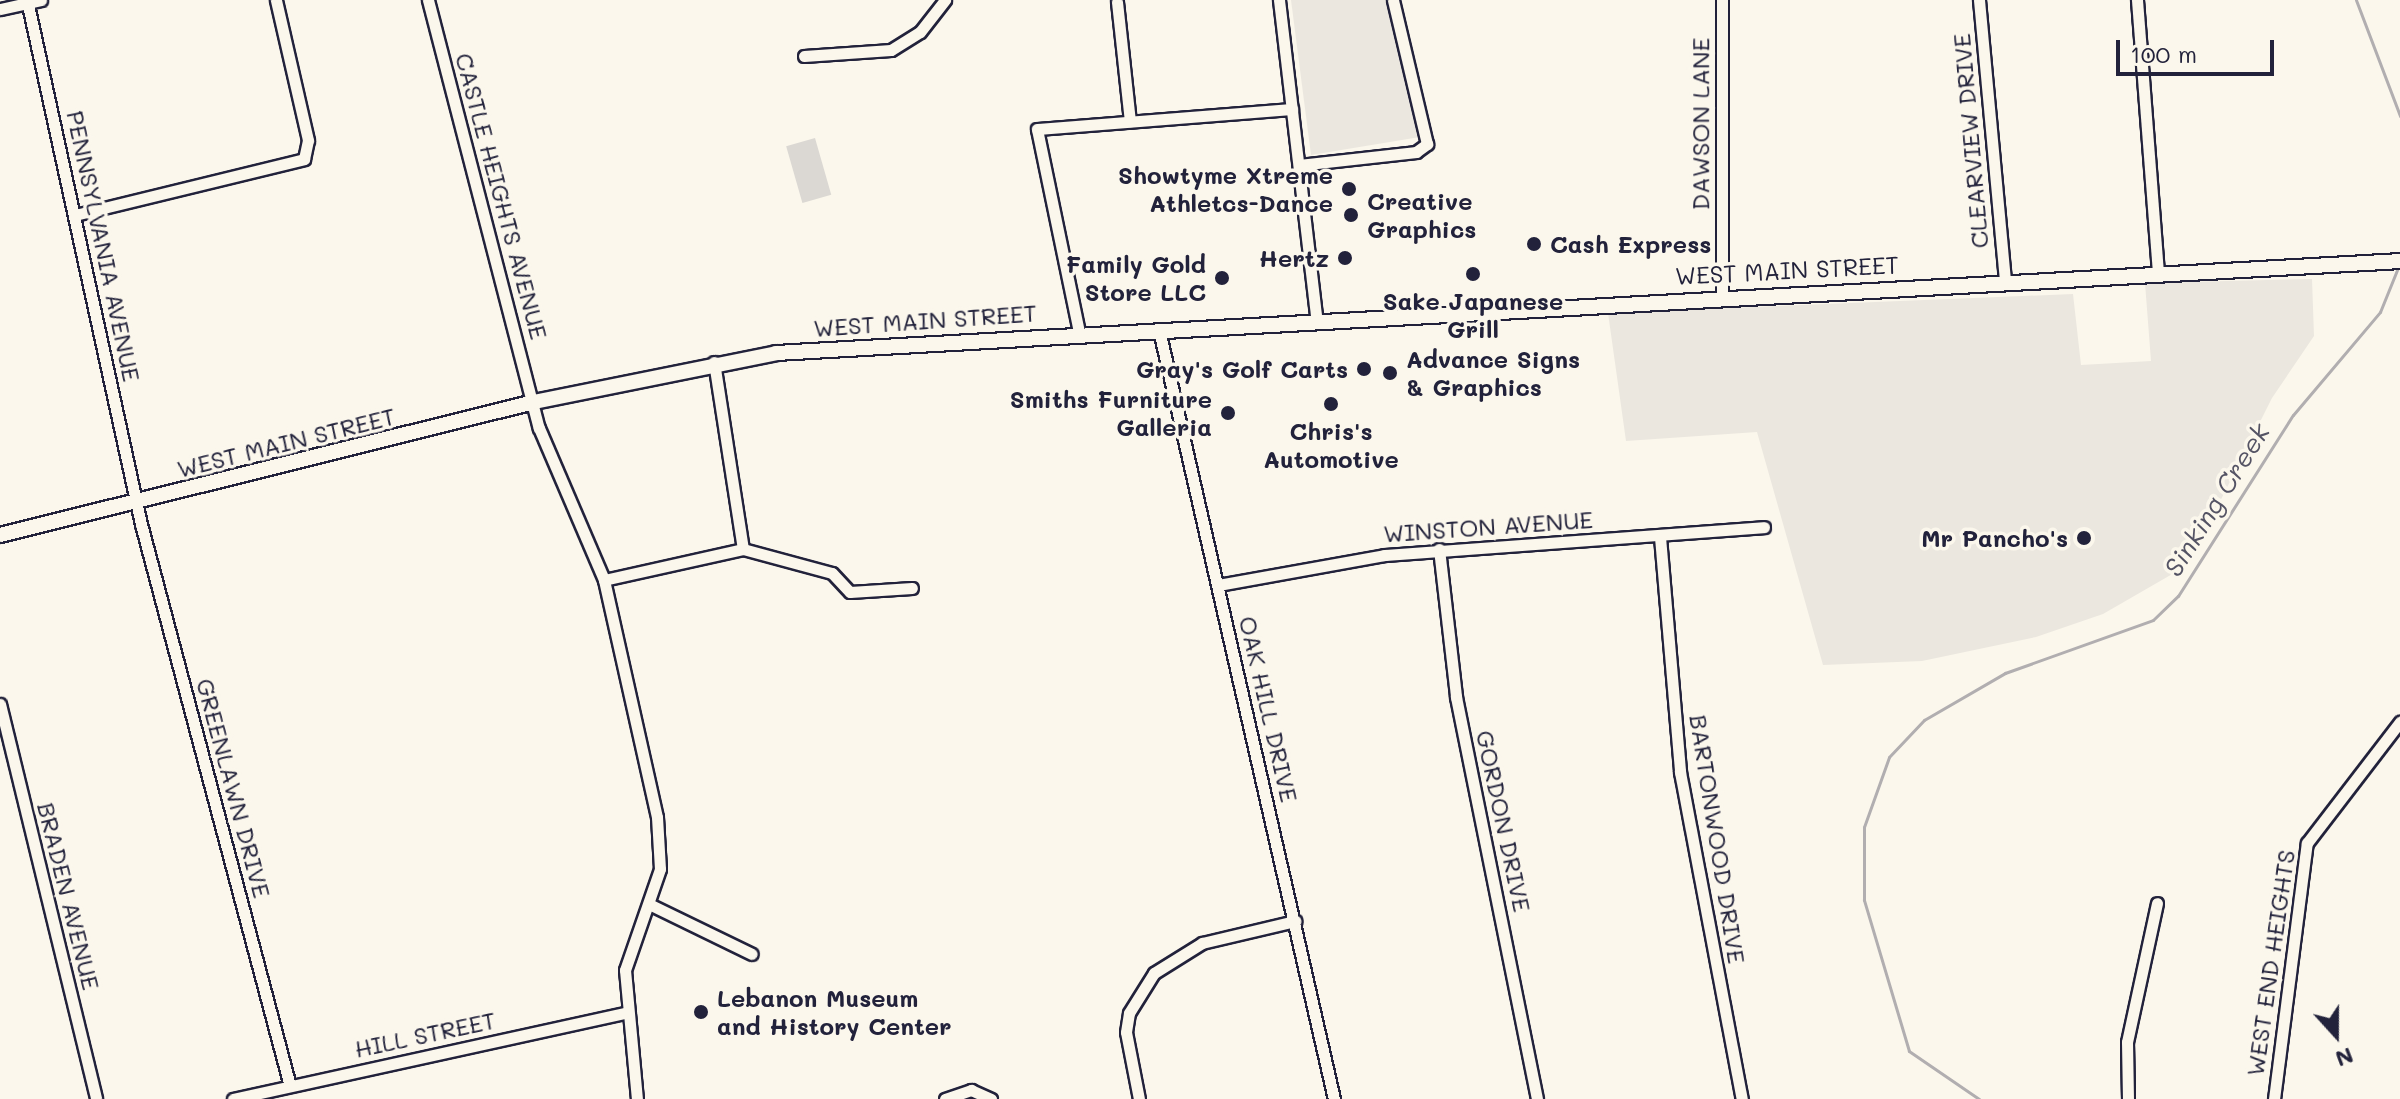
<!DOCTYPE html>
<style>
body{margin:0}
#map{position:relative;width:2400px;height:1099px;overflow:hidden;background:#fbf7ec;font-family:Mali,sans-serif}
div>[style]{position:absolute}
.built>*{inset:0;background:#ebe7df}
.green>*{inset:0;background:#dbd8d3;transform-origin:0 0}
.stream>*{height:3px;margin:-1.5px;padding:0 1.5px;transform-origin:1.5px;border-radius:1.5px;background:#b1aeb0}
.roads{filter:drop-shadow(2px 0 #22223b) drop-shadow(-2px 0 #22223b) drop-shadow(0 2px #22223b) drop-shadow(0 -2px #22223b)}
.minor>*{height:11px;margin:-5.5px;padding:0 5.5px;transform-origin:5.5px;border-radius:5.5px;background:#fbf7ec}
.major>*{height:14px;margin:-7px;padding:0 7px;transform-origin:7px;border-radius:7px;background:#fbf7ec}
.dots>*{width:22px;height:22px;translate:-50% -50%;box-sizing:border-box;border:4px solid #fbf7ec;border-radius:50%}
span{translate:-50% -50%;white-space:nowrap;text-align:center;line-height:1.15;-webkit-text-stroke:7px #fbf7ec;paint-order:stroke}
.street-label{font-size:24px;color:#22223b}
.poi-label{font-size:24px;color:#22223b;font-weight:700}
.right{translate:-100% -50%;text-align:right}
.left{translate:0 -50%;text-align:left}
.water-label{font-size:26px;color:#545364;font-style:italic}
.north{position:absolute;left:2296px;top:995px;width:80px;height:80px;-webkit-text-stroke:6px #fbf7ec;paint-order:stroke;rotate:159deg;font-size:22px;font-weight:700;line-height:32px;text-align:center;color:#22223b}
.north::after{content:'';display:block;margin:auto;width:28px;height:36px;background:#22223b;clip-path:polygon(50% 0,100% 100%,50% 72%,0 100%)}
.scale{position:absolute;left:2116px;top:40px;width:158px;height:36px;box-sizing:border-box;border:4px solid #22223b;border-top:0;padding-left:10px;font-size:24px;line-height:28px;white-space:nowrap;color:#22223b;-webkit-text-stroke:6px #fbf7ec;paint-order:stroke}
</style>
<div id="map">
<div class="built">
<div style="clip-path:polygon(1291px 0,1385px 0,1420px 137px,1311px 155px)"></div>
<div style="clip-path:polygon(2312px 279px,2314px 336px,2272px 398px,2188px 565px,2103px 614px,2036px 637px,1922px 661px,1823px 665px,1757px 432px,1626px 441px,1608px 313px,2073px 294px,2081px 365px,2151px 361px,2145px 283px)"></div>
</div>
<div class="green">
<div style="left:815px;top:138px;width:59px;height:30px;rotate:74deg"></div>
</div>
<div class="stream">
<div style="left:2356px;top:0;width:124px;rotate:69.2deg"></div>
<div style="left:1979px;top:1099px;width:85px;rotate:-145.6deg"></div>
<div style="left:1909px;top:1051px;width:158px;rotate:-106.6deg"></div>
<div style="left:1864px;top:900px;width:73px;rotate:-90deg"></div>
<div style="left:1864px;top:827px;width:74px;rotate:-70.3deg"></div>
<div style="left:1889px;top:757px;width:51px;rotate:-46.6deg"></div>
<div style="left:1924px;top:720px;width:94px;rotate:-30.1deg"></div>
<div style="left:2005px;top:673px;width:157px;rotate:-19.7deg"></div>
<div style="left:2153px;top:620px;width:35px;rotate:-44deg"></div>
<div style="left:2178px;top:596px;width:214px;rotate:-57.6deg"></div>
<div style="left:2293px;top:415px;width:135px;rotate:-49.8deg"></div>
<div style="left:2380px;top:312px;width:51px;rotate:-68deg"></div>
</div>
<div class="roads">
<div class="minor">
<div style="left:27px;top:0;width:536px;rotate:77.73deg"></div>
<div style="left:141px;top:524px;width:581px;rotate:75.15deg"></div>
<div style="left:428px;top:0;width:442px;rotate:75.5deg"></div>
<div style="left:539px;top:428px;width:165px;rotate:66.8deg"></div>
<div style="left:604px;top:580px;width:243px;rotate:77.4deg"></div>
<div style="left:657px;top:817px;width:52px;rotate:86.7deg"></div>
<div style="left:660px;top:869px;width:107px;rotate:109.1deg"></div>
<div style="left:625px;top:970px;width:130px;rotate:84.7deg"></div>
<div style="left:1279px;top:0;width:319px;rotate:83.3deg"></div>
<div style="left:1722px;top:0;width:296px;rotate:90deg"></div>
<div style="left:1979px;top:0;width:279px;rotate:84.7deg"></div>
<div style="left:2137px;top:0;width:271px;rotate:85.6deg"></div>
<div style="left:1117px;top:2px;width:120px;rotate:83.8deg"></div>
<div style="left:0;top:9px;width:42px;rotate:-12.4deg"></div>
<div style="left:804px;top:56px;width:87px;rotate:-3.9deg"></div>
<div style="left:891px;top:50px;width:34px;rotate:-32deg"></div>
<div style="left:920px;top:32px;width:41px;rotate:-52deg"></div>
<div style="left:1299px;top:165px;width:118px;rotate:-6.3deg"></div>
<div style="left:1416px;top:152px;width:14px;rotate:-36deg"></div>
<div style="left:1427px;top:144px;width:148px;rotate:-103.3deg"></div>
<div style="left:75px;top:215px;width:236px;rotate:-13.7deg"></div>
<div style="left:304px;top:159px;width:19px;rotate:-78deg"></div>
<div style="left:308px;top:140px;width:144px;rotate:-102.9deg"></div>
<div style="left:1159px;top:330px;width:789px;rotate:77.18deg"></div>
<div style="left:1079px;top:332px;width:207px;rotate:-101.7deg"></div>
<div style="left:1037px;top:129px;width:256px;rotate:-4.5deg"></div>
<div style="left:714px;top:362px;width:189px;rotate:81.2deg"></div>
<div style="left:1660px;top:537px;width:236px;rotate:85.1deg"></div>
<div style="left:1680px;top:772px;width:333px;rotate:79.3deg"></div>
<div style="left:1439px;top:549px;width:149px;rotate:83.4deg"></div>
<div style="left:1456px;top:697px;width:410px;rotate:78.6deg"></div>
<div style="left:604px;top:580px;width:142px;rotate:-12.6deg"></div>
<div style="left:743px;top:549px;width:92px;rotate:15.1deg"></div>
<div style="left:832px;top:573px;width:26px;rotate:47deg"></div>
<div style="left:850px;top:592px;width:62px;rotate:-3.7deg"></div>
<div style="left:1218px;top:585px;width:169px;rotate:-10.2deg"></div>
<div style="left:1384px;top:555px;width:381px;rotate:-4.2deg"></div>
<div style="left:0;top:704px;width:406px;rotate:76.3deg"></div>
<div style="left:649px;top:904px;width:114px;rotate:25.9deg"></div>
<div style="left:233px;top:1099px;width:404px;rotate:-12.4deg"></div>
<div style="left:945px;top:1099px;width:28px;rotate:-19deg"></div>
<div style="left:971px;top:1090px;width:22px;rotate:24deg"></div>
<div style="left:1139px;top:1099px;width:68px;rotate:-101deg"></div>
<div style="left:1126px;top:1032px;width:19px;rotate:-81deg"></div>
<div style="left:1129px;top:1013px;width:47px;rotate:-58deg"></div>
<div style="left:1154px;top:973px;width:57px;rotate:-32deg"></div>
<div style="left:1202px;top:943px;width:96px;rotate:-13.3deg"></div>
<div style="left:2128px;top:1099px;width:57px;rotate:-91deg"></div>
<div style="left:2127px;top:1042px;width:142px;rotate:-77.8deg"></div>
<div style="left:2274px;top:1099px;width:258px;rotate:-82.7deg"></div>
<div style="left:2307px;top:843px;width:153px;rotate:-52.5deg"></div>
</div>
<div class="major">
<div style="left:0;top:535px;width:550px;rotate:-13.99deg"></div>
<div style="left:534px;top:402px;width:247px;rotate:-11.4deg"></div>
<div style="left:776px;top:353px;width:1627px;rotate:-3.24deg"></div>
</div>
</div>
<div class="dots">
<div style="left:1349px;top:189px;background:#22223b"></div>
<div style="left:1351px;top:215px;background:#22223b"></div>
<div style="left:1534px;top:244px;background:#22223b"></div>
<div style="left:1345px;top:258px;background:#22223b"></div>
<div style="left:1473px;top:274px;background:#22223b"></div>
<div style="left:1222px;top:278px;background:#22223b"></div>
<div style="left:1364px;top:369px;background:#22223b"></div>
<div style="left:1390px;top:373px;background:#22223b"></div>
<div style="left:1331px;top:404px;background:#22223b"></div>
<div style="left:1228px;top:413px;background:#22223b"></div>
<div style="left:2084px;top:538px;background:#22223b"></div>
<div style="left:701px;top:1012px;background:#22223b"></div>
</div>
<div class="street-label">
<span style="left:1700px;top:124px;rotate:-90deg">DAWSON LANE</span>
<span style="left:1970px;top:141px;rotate:-95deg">CLEARVIEW DRIVE</span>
<span style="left:502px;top:196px;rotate:75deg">CASTLE HEIGHTS AVENUE</span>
<span style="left:104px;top:246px;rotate:78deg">PENNSYLVANIA AVENUE</span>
<span style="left:1787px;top:270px;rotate:-3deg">WEST MAIN STREET</span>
<span style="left:925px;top:320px;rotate:-4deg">WEST MAIN STREET</span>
<span style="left:286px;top:442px;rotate:-14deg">WEST MAIN STREET</span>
<span style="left:1488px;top:526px;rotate:-4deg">WINSTON AVENUE</span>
<span style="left:1269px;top:709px;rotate:77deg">OAK HILL DRIVE</span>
<span style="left:234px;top:788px;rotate:75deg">GREENLAWN DRIVE</span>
<span style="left:1504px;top:821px;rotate:78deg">GORDON DRIVE</span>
<span style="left:1718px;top:839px;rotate:81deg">BARTONWOOD DRIVE</span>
<span style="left:69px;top:896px;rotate:76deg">BRADEN AVENUE</span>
<span style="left:2270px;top:963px;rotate:-82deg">WEST END HEIGHTS</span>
<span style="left:425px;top:1034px;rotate:-12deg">HILL STREET</span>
</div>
<div class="poi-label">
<span class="right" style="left:1333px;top:189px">Showtyme Xtreme<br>Athletcs-Dance</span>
<span class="left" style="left:1367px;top:215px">Creative<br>Graphics</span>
<span class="left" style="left:1550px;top:244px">Cash Express</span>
<span class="right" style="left:1329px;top:258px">Hertz</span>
<span class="right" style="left:1206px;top:278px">Family Gold<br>Store LLC</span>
<span style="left:1473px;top:315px">Sake Japanese<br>Grill</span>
<span class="left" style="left:1406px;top:373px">Advance Signs<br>&amp; Graphics</span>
<span class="right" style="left:1348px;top:369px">Gray's Golf Carts</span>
<span class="right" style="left:1212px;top:413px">Smiths Furniture<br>Galleria</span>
<span style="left:1331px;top:445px">Chris's<br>Automotive</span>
<span class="right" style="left:2068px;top:538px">Mr Pancho's</span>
<span class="left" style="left:717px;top:1012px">Lebanon Museum<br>and History Center</span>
</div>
<div class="water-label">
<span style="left:2217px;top:500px;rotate:-58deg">Sinking Creek</span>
</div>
<div class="north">N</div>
<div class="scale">100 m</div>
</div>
